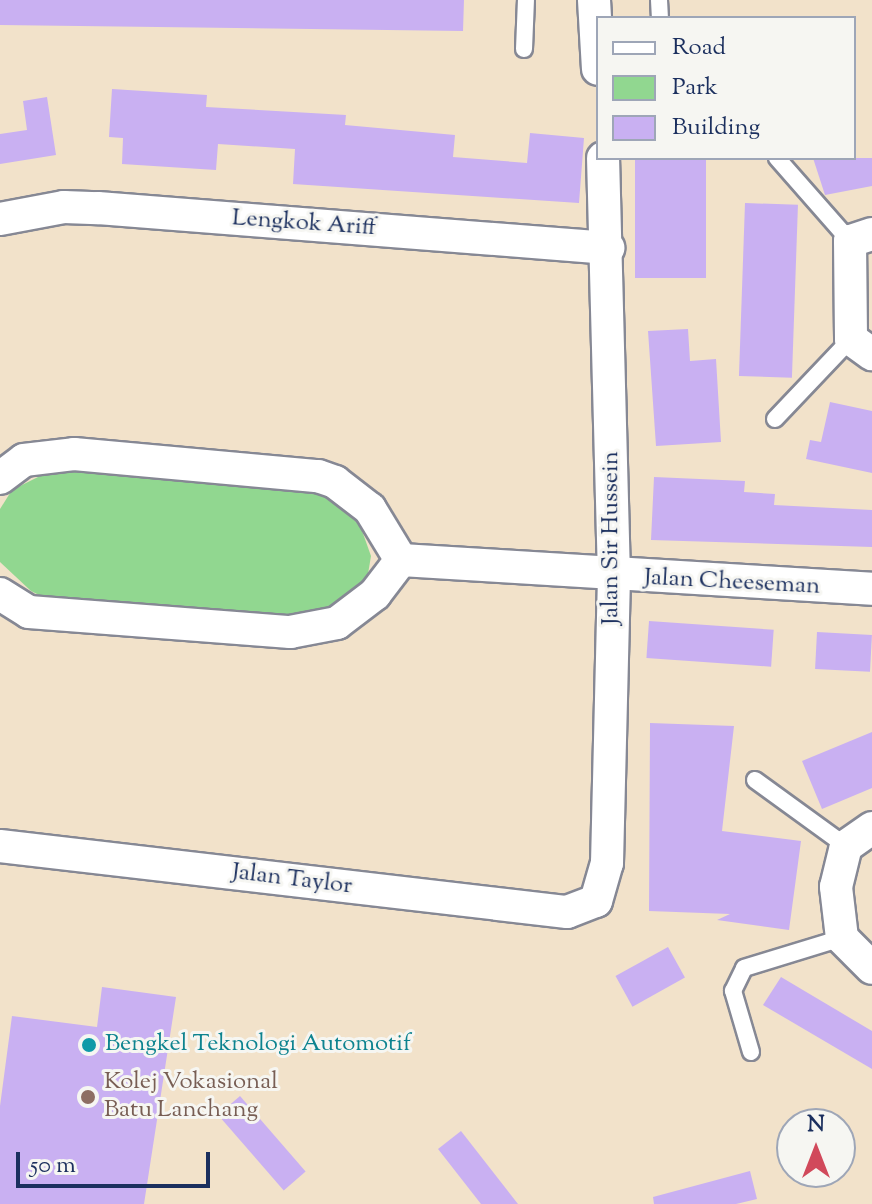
<!DOCTYPE html>
<style>
body{margin:0}
#map{position:relative;width:872px;height:1204px;overflow:hidden;background:#f2e2ca;font-family:"Sorts Mill Goudy",serif}
div>[style]{position:absolute}
.green>*{inset:0;background:#91d790}
.building>*{inset:0;background:#c9b0f2;transform-origin:0 0}
.roads{filter:drop-shadow(2px 0 #868894) drop-shadow(-2px 0 #868894) drop-shadow(0 2px #868894) drop-shadow(0 -2px #868894)}
.lane>*{height:16px;margin:-8px;padding:0 8px;transform-origin:8px;border-radius:8px;background:#fff}
.street>*{height:32px;margin:-16px;padding:0 16px;transform-origin:16px;border-radius:16px;background:#fff}
.dots>*{width:22px;height:22px;translate:-50% -50%;box-sizing:border-box;border:4px solid #f6f6f2;border-radius:50%}
span{translate:-50% -50%;white-space:nowrap;text-align:center;line-height:1.15;-webkit-text-stroke:6px #f6f6f2;paint-order:stroke}
.street-label{font-size:24px;color:#1b2f5e}
.culture-label{font-size:24px;color:#0d838f}
.left{translate:0 -50%;text-align:left}
.education-label{font-size:24px;color:#785e54}
.legend{position:absolute;left:596px;top:16px;width:260px;height:144px;box-sizing:border-box;background:#f6f6f2;border:2px solid #9ea6b7;margin:0;padding:10px 14px;list-style:none;font-size:24px;color:#1b2f5e}
.legend li{display:flex;align-items:center;gap:16px;height:40px}
.legend b{width:40px;border:2px solid #9ea6b7}
.north{position:absolute;left:776px;top:1108px;width:80px;height:80px;box-sizing:border-box;background:#f6f6f2;border:2px solid #9ea6b7;border-radius:50%;rotate:0deg;font-size:22px;font-weight:700;line-height:32px;text-align:center;color:#1b2f5e}
.north::after{content:'';display:block;margin:auto;width:28px;height:36px;background:#d1495b;clip-path:polygon(50% 0,100% 100%,50% 72%,0 100%)}
.scale{position:absolute;left:16px;top:1152px;width:194px;height:36px;box-sizing:border-box;border:4px solid #1b2f5e;border-top:0;padding-left:10px;font-size:24px;line-height:28px;white-space:nowrap;color:#1b2f5e;-webkit-text-stroke:6px #f6f6f2;paint-order:stroke}
</style>
<div id="map">
<div class="green">
<div style="clip-path:polygon(52px 470px,322px 493px,360px 525px,371px 556px,367px 580px,327px 615px,299px 621px,53px 602px,31px 591px,0 562px,0 509px,12px 490px)"></div>
</div>
<div class="building">
<div style="clip-path:polygon(0 0,464px 0,463px 31px,0 25px)"></div>
<div style="clip-path:polygon(112px 89px,207px 95px,206px 107px,346px 115px,345px 125px,455px 135px,453px 157px,527px 163px,530px 133px,584px 138px,579px 203px,293px 184px,295px 149px,218px 144px,216px 170px,122px 164px,123px 138px,109px 137px)"></div>
<div style="clip-path:polygon(47px 97px,56px 155px,0 164px,0 134px,27px 130px,23px 101px)"></div>
<div style="left:635px;top:158px;width:71px;height:120px"></div>
<div style="clip-path:polygon(813px 158px,872px 158px,872px 186px,825px 195px)"></div>
<div style="left:745px;top:203px;width:53px;height:173px;rotate:2deg"></div>
<div style="clip-path:polygon(688px 329px,690px 361px,716px 359px,721px 442px,656px 446px,648px 331px)"></div>
<div style="clip-path:polygon(830px 402px,872px 411px,872px 473px,806px 459px,810px 440px,821px 442px)"></div>
<div style="clip-path:polygon(654px 477px,745px 481px,744px 492px,775px 494px,774px 505px,872px 510px,872px 547px,651px 540px)"></div>
<div style="left:649px;top:621px;width:125px;height:37px;rotate:4deg"></div>
<div style="left:817px;top:632px;width:55px;height:37px;rotate:3deg"></div>
<div style="clip-path:polygon(650px 723px,734px 726px,722px 831px,801px 841px,789px 930px,717px 920px,730px 914px,649px 911px)"></div>
<div style="clip-path:polygon(872px 732px,872px 788px,822px 809px,802px 761px)"></div>
<div style="left:668px;top:947px;width:35px;height:60px;rotate:61deg"></div>
<div style="clip-path:polygon(781px 977px,872px 1031px,872px 1069px,763px 1005px)"></div>
<div style="clip-path:polygon(102px 987px,176px 997px,144px 1204px,0 1204px,0 1106px,12px 1016px,97px 1027px)"></div>
<div style="left:240px;top:1096px;width:100px;height:29px;rotate:49deg"></div>
<div style="clip-path:polygon(461px 1131px,518px 1204px,481px 1204px,438px 1149px)"></div>
<div style="clip-path:polygon(750px 1171px,757px 1199px,736px 1204px,654px 1204px,653px 1197px)"></div>
</div>
<div class="roads">
<div class="lane">
<div style="left:659px;top:0;width:18px;rotate:87deg"></div>
<div style="left:524px;top:49px;width:49px;rotate:-87.7deg"></div>
<div style="left:777px;top:158px;width:111px;rotate:48.7deg"></div>
<div style="left:775px;top:419px;width:110px;rotate:-46.5deg"></div>
<div style="left:755px;top:780px;width:112px;rotate:36deg"></div>
<div style="left:751px;top:1052px;width:64px;rotate:-106.4deg"></div>
<div style="left:733px;top:991px;width:25px;rotate:-64deg"></div>
<div style="left:744px;top:968px;width:102px;rotate:-17deg"></div>
</div>
<div class="street">
<div style="left:594px;top:0;width:69px;rotate:86.7deg"></div>
<div style="left:0;top:219px;width:65px;rotate:-10.6deg"></div>
<div style="left:64px;top:207px;width:34px;rotate:2deg"></div>
<div style="left:98px;top:208px;width:512px;rotate:4.48deg"></div>
<div style="left:872px;top:234px;width:23px;rotate:162deg"></div>
<div style="left:850px;top:241px;width:98px;rotate:89.4deg"></div>
<div style="left:851px;top:339px;width:26px;rotate:36deg"></div>
<div style="left:0;top:478px;width:30px;rotate:-37deg"></div>
<div style="left:24px;top:460px;width:50px;rotate:-6.8deg"></div>
<div style="left:74px;top:454px;width:245px;rotate:5.2deg"></div>
<div style="left:318px;top:476px;width:18px;rotate:19deg"></div>
<div style="left:335px;top:482px;width:44px;rotate:37.6deg"></div>
<div style="left:370px;top:509px;width:60px;rotate:58.7deg"></div>
<div style="left:401px;top:560px;width:472px;rotate:3.5deg"></div>
<div style="left:0;top:594px;width:34px;rotate:32deg"></div>
<div style="left:29px;top:612px;width:262px;rotate:4.4deg"></div>
<div style="left:290px;top:632px;width:48px;rotate:-10.8deg"></div>
<div style="left:337px;top:623px;width:48px;rotate:-37.3deg"></div>
<div style="left:375px;top:594px;width:43px;rotate:-52.6deg"></div>
<div style="left:872px;top:828px;width:32px;rotate:145deg"></div>
<div style="left:846px;top:846px;width:42px;rotate:103.7deg"></div>
<div style="left:836px;top:887px;width:51px;rotate:83.3deg"></div>
<div style="left:842px;top:938px;width:42px;rotate:45deg"></div>
<div style="left:0;top:846px;width:571px;rotate:6.64deg"></div>
<div style="left:567px;top:912px;width:31px;rotate:-21deg"></div>
<div style="left:596px;top:901px;width:40px;rotate:-74deg"></div>
<div style="left:607px;top:863px;width:286px;rotate:-88.6deg"></div>
<div style="left:614px;top:577px;width:419px;rotate:-91.5deg"></div>
</div>
</div>
<div class="dots">
<div style="left:89px;top:1045px;background:#0f9aa8"></div>
<div style="left:88px;top:1097px;background:#8d6e63"></div>
</div>
<div class="street-label">
<span style="left:304px;top:224px;rotate:4deg">Lengkok Ariff</span>
<span style="left:612px;top:538px;rotate:-90deg">Jalan Sir Hussein</span>
<span style="left:732px;top:583px;rotate:3deg">Jalan Cheeseman</span>
<span style="left:292px;top:880px;rotate:7deg">Jalan Taylor</span>
</div>
<div class="culture-label">
<span class="left" style="left:105px;top:1045px">Bengkel Teknologi Automotif</span>
</div>
<div class="education-label">
<span class="left" style="left:104px;top:1097px">Kolej Vokasional<br>Batu Lanchang</span>
</div>
<ul class="legend">
<li><b style="height:10px;background:#fff"></b>Road</li>
<li><b style="height:22px;background:#91d790"></b>Park</li>
<li><b style="height:22px;background:#c9b0f2"></b>Building</li>
</ul>
<div class="north">N</div>
<div class="scale">50 m</div>
</div>
